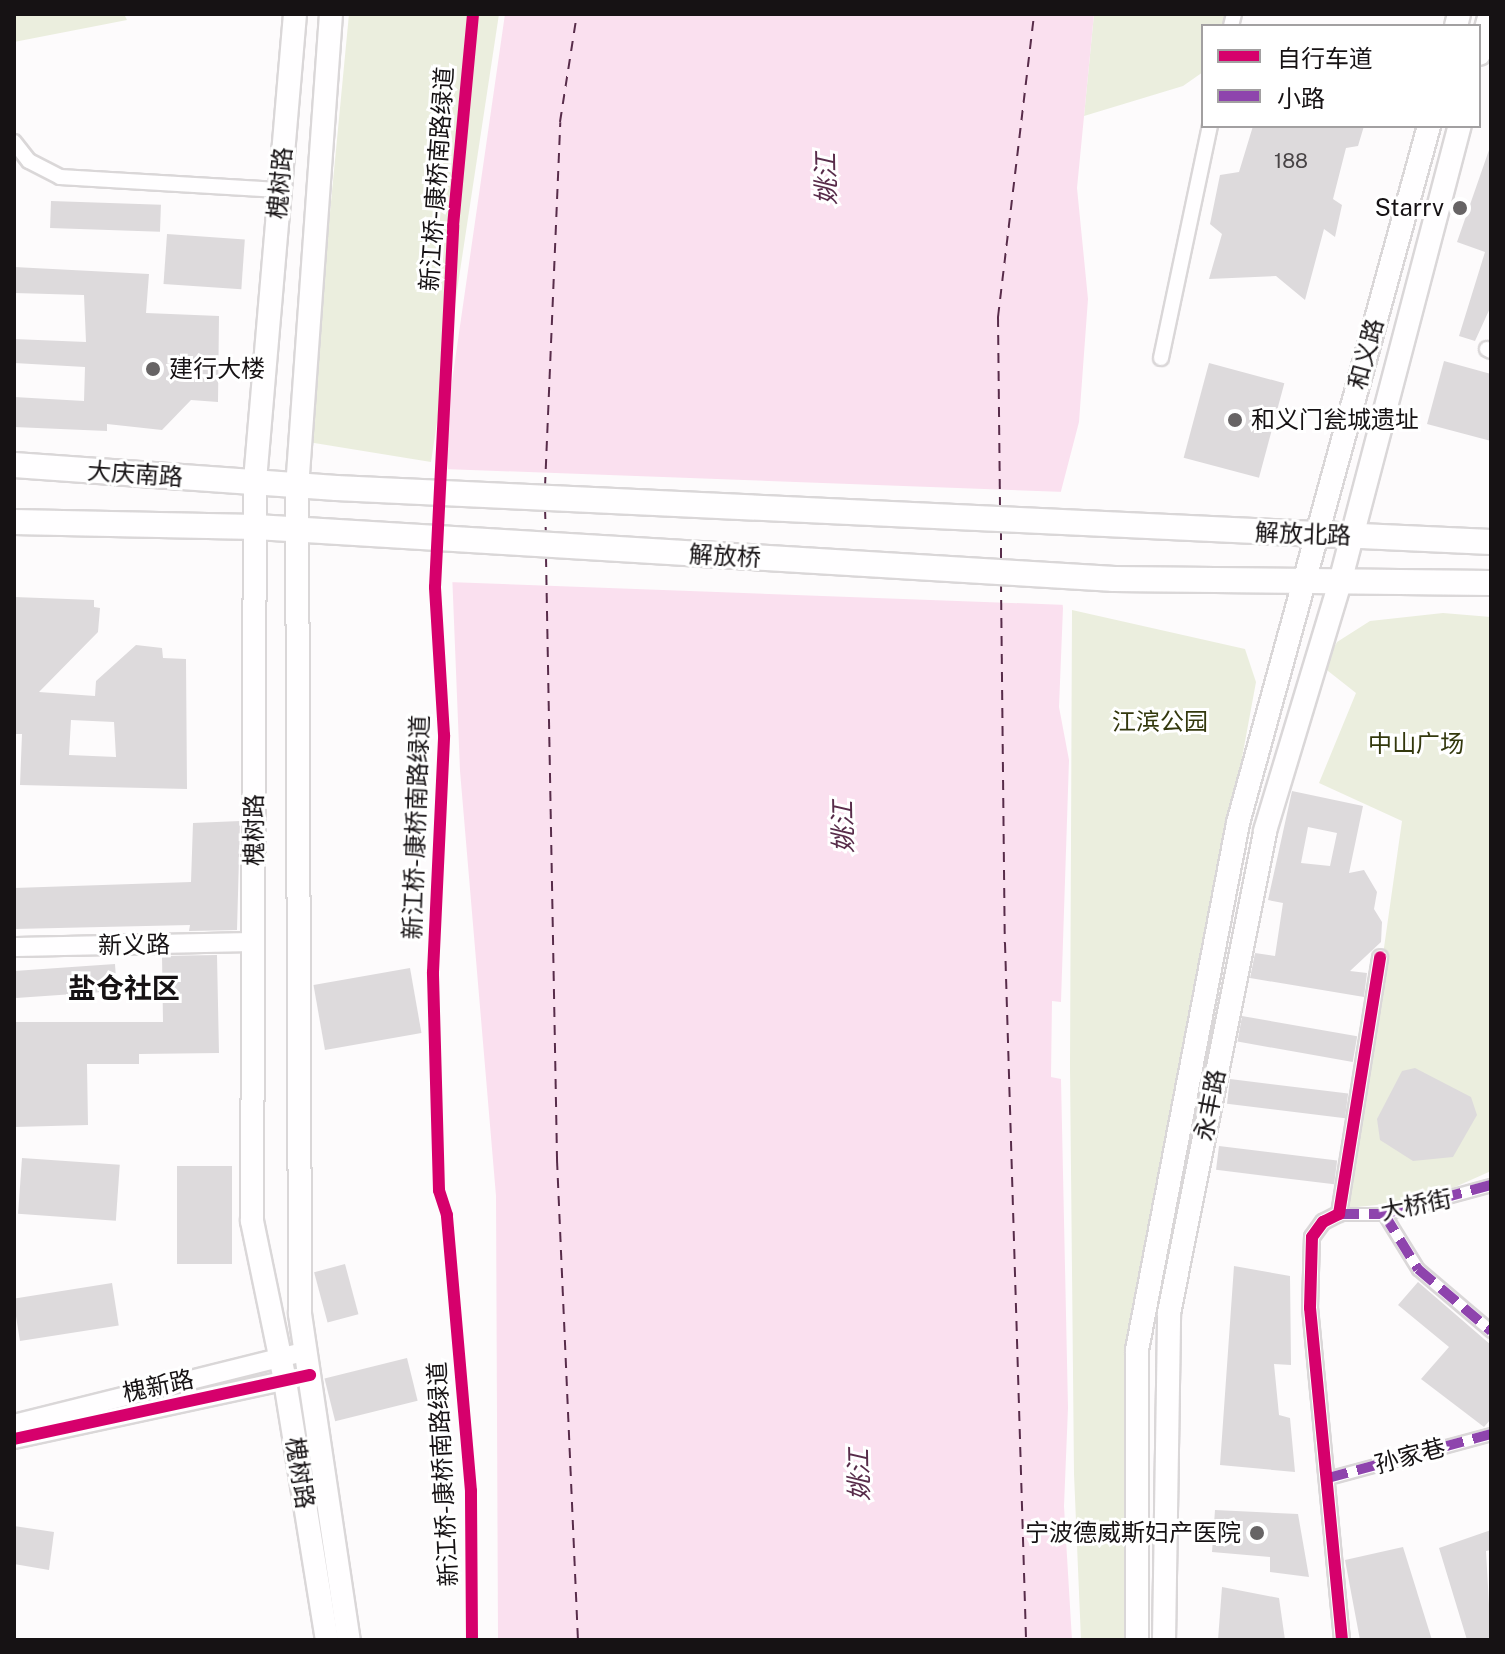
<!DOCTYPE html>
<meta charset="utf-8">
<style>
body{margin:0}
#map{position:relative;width:1505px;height:1654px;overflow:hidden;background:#fdfbfc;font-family:"Public Sans","Noto Sans SC",sans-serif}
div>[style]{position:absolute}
.green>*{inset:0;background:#ebeede}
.water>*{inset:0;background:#fae0ef}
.pier>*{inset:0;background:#fdfbfc}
.ferry>*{height:2px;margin-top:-1px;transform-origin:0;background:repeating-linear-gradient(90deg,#582c4a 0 10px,transparent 0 18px)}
.building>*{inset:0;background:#dddadc;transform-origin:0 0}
.roads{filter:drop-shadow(2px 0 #dad7d8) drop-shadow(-2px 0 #dad7d8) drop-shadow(0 2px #dad7d8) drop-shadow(0 -2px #dad7d8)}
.pedestrian>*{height:11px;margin:-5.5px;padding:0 5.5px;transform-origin:5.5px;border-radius:5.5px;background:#fffeff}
.minor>*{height:14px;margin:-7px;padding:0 7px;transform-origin:7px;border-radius:7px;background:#fffeff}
.tertiary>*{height:18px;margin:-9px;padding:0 9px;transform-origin:9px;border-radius:9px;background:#fffeff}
.secondary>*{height:22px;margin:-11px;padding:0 11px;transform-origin:11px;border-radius:11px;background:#fffeff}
.primary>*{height:24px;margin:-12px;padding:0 12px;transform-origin:12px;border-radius:12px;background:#fffeff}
.quiet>*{height:10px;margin-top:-5px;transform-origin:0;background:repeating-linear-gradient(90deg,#8e44ad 0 20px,transparent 0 30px)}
.cycleway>*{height:12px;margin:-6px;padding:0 6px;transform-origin:6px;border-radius:6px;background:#d6006c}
.dots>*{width:22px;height:22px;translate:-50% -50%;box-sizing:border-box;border:4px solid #fff;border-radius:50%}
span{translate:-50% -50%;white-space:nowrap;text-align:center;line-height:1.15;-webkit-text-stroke:6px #fff;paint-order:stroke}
.number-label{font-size:20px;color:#484446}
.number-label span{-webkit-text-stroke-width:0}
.street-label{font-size:24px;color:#161214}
.poi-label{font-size:24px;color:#161214}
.right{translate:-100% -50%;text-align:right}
.left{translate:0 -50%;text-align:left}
.park-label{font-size:24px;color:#33380d}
.water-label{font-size:26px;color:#582c4a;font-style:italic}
.quarter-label{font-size:28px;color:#161214;font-weight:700}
.frame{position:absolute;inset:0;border:16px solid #161214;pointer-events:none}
.legend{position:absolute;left:1201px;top:24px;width:280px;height:104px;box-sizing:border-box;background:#fff;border:2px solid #a2a0a1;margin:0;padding:10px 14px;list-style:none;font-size:24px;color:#161214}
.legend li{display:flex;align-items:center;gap:16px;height:40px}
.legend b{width:40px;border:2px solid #a2a0a1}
</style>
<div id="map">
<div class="green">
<div style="clip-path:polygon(14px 14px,124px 14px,127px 20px,14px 42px)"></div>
<div style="clip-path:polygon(349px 14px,499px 14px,431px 462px,308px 442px)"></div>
<div style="clip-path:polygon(1094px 14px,1224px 14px,1226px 26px,1203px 26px,1203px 72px,1183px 86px,1084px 116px)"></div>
<div style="clip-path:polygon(1072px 610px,1245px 649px,1256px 682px,1138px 1322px,1135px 1640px,1081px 1640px,1074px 1474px,1070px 1068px)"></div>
<div style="clip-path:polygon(1443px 613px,1491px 617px,1491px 1171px,1426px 1200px,1347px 1208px,1402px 821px,1319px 783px,1356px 693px,1323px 667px,1337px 642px,1370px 621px)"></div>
</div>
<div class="water">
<div style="clip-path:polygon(505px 14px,1094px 14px,1077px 188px,1088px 299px,1079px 422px,1053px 522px,1063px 608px,1059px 707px,1069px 760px,1061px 1002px,1052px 1001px,1051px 1077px,1061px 1079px,1068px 1408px,1064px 1506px,1072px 1640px,498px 1640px,496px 1196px,460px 771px,446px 423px)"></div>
</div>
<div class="pier">
<div style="clip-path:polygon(444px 469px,1065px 492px,1057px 522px,1067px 605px,448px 582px)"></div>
</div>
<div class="ferry">
<div style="left:545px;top:487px;width:365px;rotate:-87.6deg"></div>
<div style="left:560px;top:122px;width:109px;rotate:-81.1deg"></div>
<div style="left:1000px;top:507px;width:190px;rotate:-90.6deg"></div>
<div style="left:998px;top:317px;width:305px;rotate:-83.2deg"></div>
<div style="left:545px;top:509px;width:26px;rotate:88deg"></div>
<div style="left:1001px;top:530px;width:29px;rotate:90deg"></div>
<div style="left:546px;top:557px;width:603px;rotate:88.95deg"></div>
<div style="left:557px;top:1160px;width:480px;rotate:87.5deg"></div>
<div style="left:1001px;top:582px;width:361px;rotate:89.4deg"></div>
<div style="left:1005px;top:943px;width:697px;rotate:88.27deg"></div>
</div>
<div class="building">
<div style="clip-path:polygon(1253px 126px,1364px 126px,1358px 146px,1346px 148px,1333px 199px,1342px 205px,1335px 237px,1324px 229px,1305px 300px,1276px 276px,1209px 279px,1222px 234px,1210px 224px,1220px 175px,1239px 172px)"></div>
<div style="clip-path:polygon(1489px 150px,1491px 306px,1475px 341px,1459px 336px,1485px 252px,1457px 242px)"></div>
<div style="left:51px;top:201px;width:110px;height:27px;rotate:2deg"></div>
<div style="left:167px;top:234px;width:78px;height:50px;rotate:4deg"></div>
<div style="clip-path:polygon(14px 267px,149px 274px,146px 313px,219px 316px,218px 402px,191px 400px,162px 430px,107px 424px,107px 431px,14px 427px,14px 397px,84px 401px,85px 367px,14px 363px,14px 339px,86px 342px,84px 295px,14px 293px)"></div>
<div style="clip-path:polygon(1444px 361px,1491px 374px,1491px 441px,1427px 424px)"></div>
<div style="left:1209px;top:363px;width:78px;height:98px;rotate:15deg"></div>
<div style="clip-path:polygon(evenodd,14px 597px,94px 600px,94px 607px,100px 608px,98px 632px,39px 692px,95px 696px,96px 681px,136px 645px,162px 648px,163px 658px,186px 659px,187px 789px,20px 785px,22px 734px,14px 734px,14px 597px,71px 720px,114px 722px,116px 757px,69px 755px,71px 720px)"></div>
<div style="clip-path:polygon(evenodd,1292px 791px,1363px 806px,1349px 873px,1364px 870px,1377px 892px,1374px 909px,1382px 922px,1381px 942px,1350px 971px,1367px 973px,1364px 997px,1250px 978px,1255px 953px,1275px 956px,1283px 903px,1268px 900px,1292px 791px,1308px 827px,1337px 833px,1330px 866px,1301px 863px,1308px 827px)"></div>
<div style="clip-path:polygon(240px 821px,237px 930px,189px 931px,190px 925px,14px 929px,14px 888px,191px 882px,193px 823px)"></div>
<div style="clip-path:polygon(217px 955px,219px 1053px,139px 1054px,139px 1064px,87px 1064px,88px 1125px,14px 1127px,14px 1022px,163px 1022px,162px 956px)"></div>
<div style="left:115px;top:964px;width:27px;height:101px;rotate:86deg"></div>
<div style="left:410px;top:968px;width:66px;height:98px;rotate:80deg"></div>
<div style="left:1242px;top:1016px;width:117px;height:26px;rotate:10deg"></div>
<div style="clip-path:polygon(1415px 1068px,1471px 1097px,1477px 1115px,1453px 1157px,1413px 1161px,1380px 1140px,1377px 1119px,1402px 1071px)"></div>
<div style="left:1230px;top:1079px;width:119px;height:25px;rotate:7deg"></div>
<div style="left:1219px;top:1146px;width:119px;height:24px;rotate:7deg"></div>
<div style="left:22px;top:1158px;width:98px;height:56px;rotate:4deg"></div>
<div style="left:177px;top:1166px;width:55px;height:98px"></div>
<div style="left:345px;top:1264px;width:52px;height:32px;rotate:75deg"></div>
<div style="clip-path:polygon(1234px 1266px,1290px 1276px,1291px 1365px,1274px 1364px,1279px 1415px,1290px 1418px,1295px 1472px,1220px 1465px)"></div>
<div style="clip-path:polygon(1418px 1282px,1491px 1345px,1491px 1419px,1484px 1427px,1421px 1379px,1449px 1347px,1398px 1305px)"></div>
<div style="left:112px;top:1283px;width:43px;height:100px;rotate:81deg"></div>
<div style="left:407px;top:1358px;width:44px;height:85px;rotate:76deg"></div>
<div style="clip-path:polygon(1215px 1510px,1298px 1514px,1309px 1577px,1270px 1572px,1270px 1557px,1212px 1552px)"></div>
<div style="clip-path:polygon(14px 1526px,54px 1532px,49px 1570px,14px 1564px)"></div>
<div style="clip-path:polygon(1491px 1530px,1491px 1550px,1486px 1551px,1491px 1640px,1467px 1640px,1439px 1548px)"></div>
<div style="clip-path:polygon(1403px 1547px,1432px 1640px,1360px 1640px,1345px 1560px)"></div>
<div style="clip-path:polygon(1222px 1587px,1279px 1598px,1285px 1640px,1218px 1640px)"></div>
</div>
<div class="roads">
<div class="pedestrian">
<div style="left:1339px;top:1214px;width:45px"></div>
<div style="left:1384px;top:1214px;width:111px;rotate:-15.2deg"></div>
<div style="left:1384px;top:1214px;width:65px;rotate:58.3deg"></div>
<div style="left:1418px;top:1269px;width:96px;rotate:40.3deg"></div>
<div style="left:1328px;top:1478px;width:169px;rotate:-15.1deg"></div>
</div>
<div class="minor">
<div style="left:1231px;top:26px;width:12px;rotate:-76deg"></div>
<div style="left:14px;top:142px;width:24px;rotate:52deg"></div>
<div style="left:29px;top:161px;width:35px;rotate:27deg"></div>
<div style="left:60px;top:177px;width:219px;rotate:3.4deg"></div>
<div style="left:1487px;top:349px;width:4px;rotate:27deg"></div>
<div style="left:1161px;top:358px;width:237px;rotate:-78.1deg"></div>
<div style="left:1342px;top:1640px;width:334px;rotate:-95.5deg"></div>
<div style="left:1310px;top:1308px;width:71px;rotate:-88.4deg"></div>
<div style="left:1312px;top:1237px;width:19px;rotate:-54deg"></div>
<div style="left:1323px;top:1222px;width:18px;rotate:-27deg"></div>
<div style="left:1339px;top:1214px;width:260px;rotate:-80.9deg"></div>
</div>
<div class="tertiary">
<div style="left:14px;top:947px;width:240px;rotate:-1.2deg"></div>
<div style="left:14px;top:1424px;width:301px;rotate:-14deg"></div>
<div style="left:14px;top:1439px;width:289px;rotate:-12.2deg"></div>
</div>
<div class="secondary">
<div style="left:295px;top:14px;width:470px;rotate:94.9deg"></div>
<div style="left:255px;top:482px;width:739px;rotate:90.23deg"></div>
<div style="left:252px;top:1221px;width:163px;rotate:78.3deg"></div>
<div style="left:285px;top:1381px;width:262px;rotate:80.8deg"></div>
<div style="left:331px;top:14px;width:472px;rotate:94.1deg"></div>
<div style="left:297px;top:485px;width:829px;rotate:89.79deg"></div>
<div style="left:300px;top:1314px;width:330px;rotate:81.5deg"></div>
<div style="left:1456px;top:26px;width:12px;rotate:-76deg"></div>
<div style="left:1479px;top:54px;width:41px;rotate:-74.6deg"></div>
<div style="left:1137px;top:1640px;width:290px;rotate:-90deg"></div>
<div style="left:1137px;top:1350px;width:537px;rotate:-79.15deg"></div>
<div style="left:1238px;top:823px;width:723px;rotate:-74.68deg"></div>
<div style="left:1164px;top:1640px;width:327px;rotate:-89.1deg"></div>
<div style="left:1169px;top:1313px;width:491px;rotate:-78.7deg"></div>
<div style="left:1265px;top:831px;width:260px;rotate:-73.2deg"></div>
<div style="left:1340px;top:582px;width:472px;rotate:-75.3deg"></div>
</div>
<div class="primary">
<div style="left:14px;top:465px;width:323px;rotate:4.1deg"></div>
<div style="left:336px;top:488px;width:1156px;rotate:2.68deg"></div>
<div style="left:14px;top:522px;width:242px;rotate:1.2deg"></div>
<div style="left:256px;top:527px;width:860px;rotate:3.47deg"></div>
<div style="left:1114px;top:579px;width:377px;rotate:0.6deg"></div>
</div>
</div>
<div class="quiet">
<div style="left:1339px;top:1214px;width:45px"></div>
<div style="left:1384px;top:1214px;width:111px;rotate:-15.2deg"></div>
<div style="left:1384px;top:1214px;width:65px;rotate:58.3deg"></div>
<div style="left:1418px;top:1269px;width:96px;rotate:40.3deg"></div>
<div style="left:1328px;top:1478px;width:169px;rotate:-15.1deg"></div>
</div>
<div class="cycleway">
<div style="left:14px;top:1439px;width:303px;rotate:-12.2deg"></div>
<div style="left:472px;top:1640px;width:149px;rotate:-90.4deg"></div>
<div style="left:471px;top:1491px;width:277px;rotate:-95deg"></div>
<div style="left:447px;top:1215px;width:26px;rotate:-108deg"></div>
<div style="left:439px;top:1190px;width:218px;rotate:-91.6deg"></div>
<div style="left:433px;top:972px;width:237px;rotate:-87.3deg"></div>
<div style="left:444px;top:735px;width:148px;rotate:-93.5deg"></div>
<div style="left:435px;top:587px;width:361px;rotate:-87.1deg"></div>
<div style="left:453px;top:226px;width:213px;rotate:-84.6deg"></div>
<div style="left:1342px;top:1640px;width:334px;rotate:-95.5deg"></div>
<div style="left:1310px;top:1308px;width:71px;rotate:-88.4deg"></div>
<div style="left:1312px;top:1237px;width:19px;rotate:-54deg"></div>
<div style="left:1323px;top:1222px;width:18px;rotate:-27deg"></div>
<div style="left:1339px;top:1214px;width:260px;rotate:-80.9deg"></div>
</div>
<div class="dots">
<div style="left:1460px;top:208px;background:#676465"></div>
<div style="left:153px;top:369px;background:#676465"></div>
<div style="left:1235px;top:420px;background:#676465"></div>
<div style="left:1257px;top:1533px;background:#676465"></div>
</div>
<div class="number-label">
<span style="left:1291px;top:161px">188</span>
</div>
<div class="street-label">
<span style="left:437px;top:179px;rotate:-86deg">新江桥-康桥南路绿道</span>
<span style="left:280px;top:183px;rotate:-85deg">槐树路</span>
<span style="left:1366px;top:354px;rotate:-75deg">和义路</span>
<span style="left:135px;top:474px;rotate:4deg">大庆南路</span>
<span style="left:1303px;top:534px;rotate:2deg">解放北路</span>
<span style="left:725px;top:556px;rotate:3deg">解放桥</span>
<span style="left:416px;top:827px;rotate:-88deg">新江桥-康桥南路绿道</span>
<span style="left:254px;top:830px;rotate:-90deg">槐树路</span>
<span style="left:134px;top:945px;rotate:-1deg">新义路</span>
<span style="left:1210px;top:1105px;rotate:-79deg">永丰路</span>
<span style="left:1416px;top:1205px;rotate:-11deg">大桥街</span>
<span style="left:158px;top:1386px;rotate:-12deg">槐新路</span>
<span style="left:1410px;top:1456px;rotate:-15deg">孙家巷</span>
<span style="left:300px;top:1473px;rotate:81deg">槐树路</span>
<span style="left:443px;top:1474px;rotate:-93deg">新江桥-康桥南路绿道</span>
</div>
<div class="poi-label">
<span class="right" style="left:1444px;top:208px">Starrv</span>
<span class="left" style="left:169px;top:369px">建行大楼</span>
<span class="left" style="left:1251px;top:420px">和义门瓮城遗址</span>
<span class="right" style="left:1241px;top:1533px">宁波德威斯妇产医院</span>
</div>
<div class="park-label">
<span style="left:1160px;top:722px">江滨公园</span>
<span style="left:1416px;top:744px">中山广场</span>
</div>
<div class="water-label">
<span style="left:826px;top:179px;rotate:-91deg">姚江</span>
<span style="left:843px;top:827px;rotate:-91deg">姚江</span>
<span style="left:859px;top:1475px;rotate:-91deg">姚江</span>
</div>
<div class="quarter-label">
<span style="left:124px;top:988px">盐仓社区</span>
</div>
<div class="frame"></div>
<ul class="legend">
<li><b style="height:10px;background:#d6006c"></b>自行车道</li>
<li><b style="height:10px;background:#8e44ad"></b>小路</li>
</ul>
</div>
